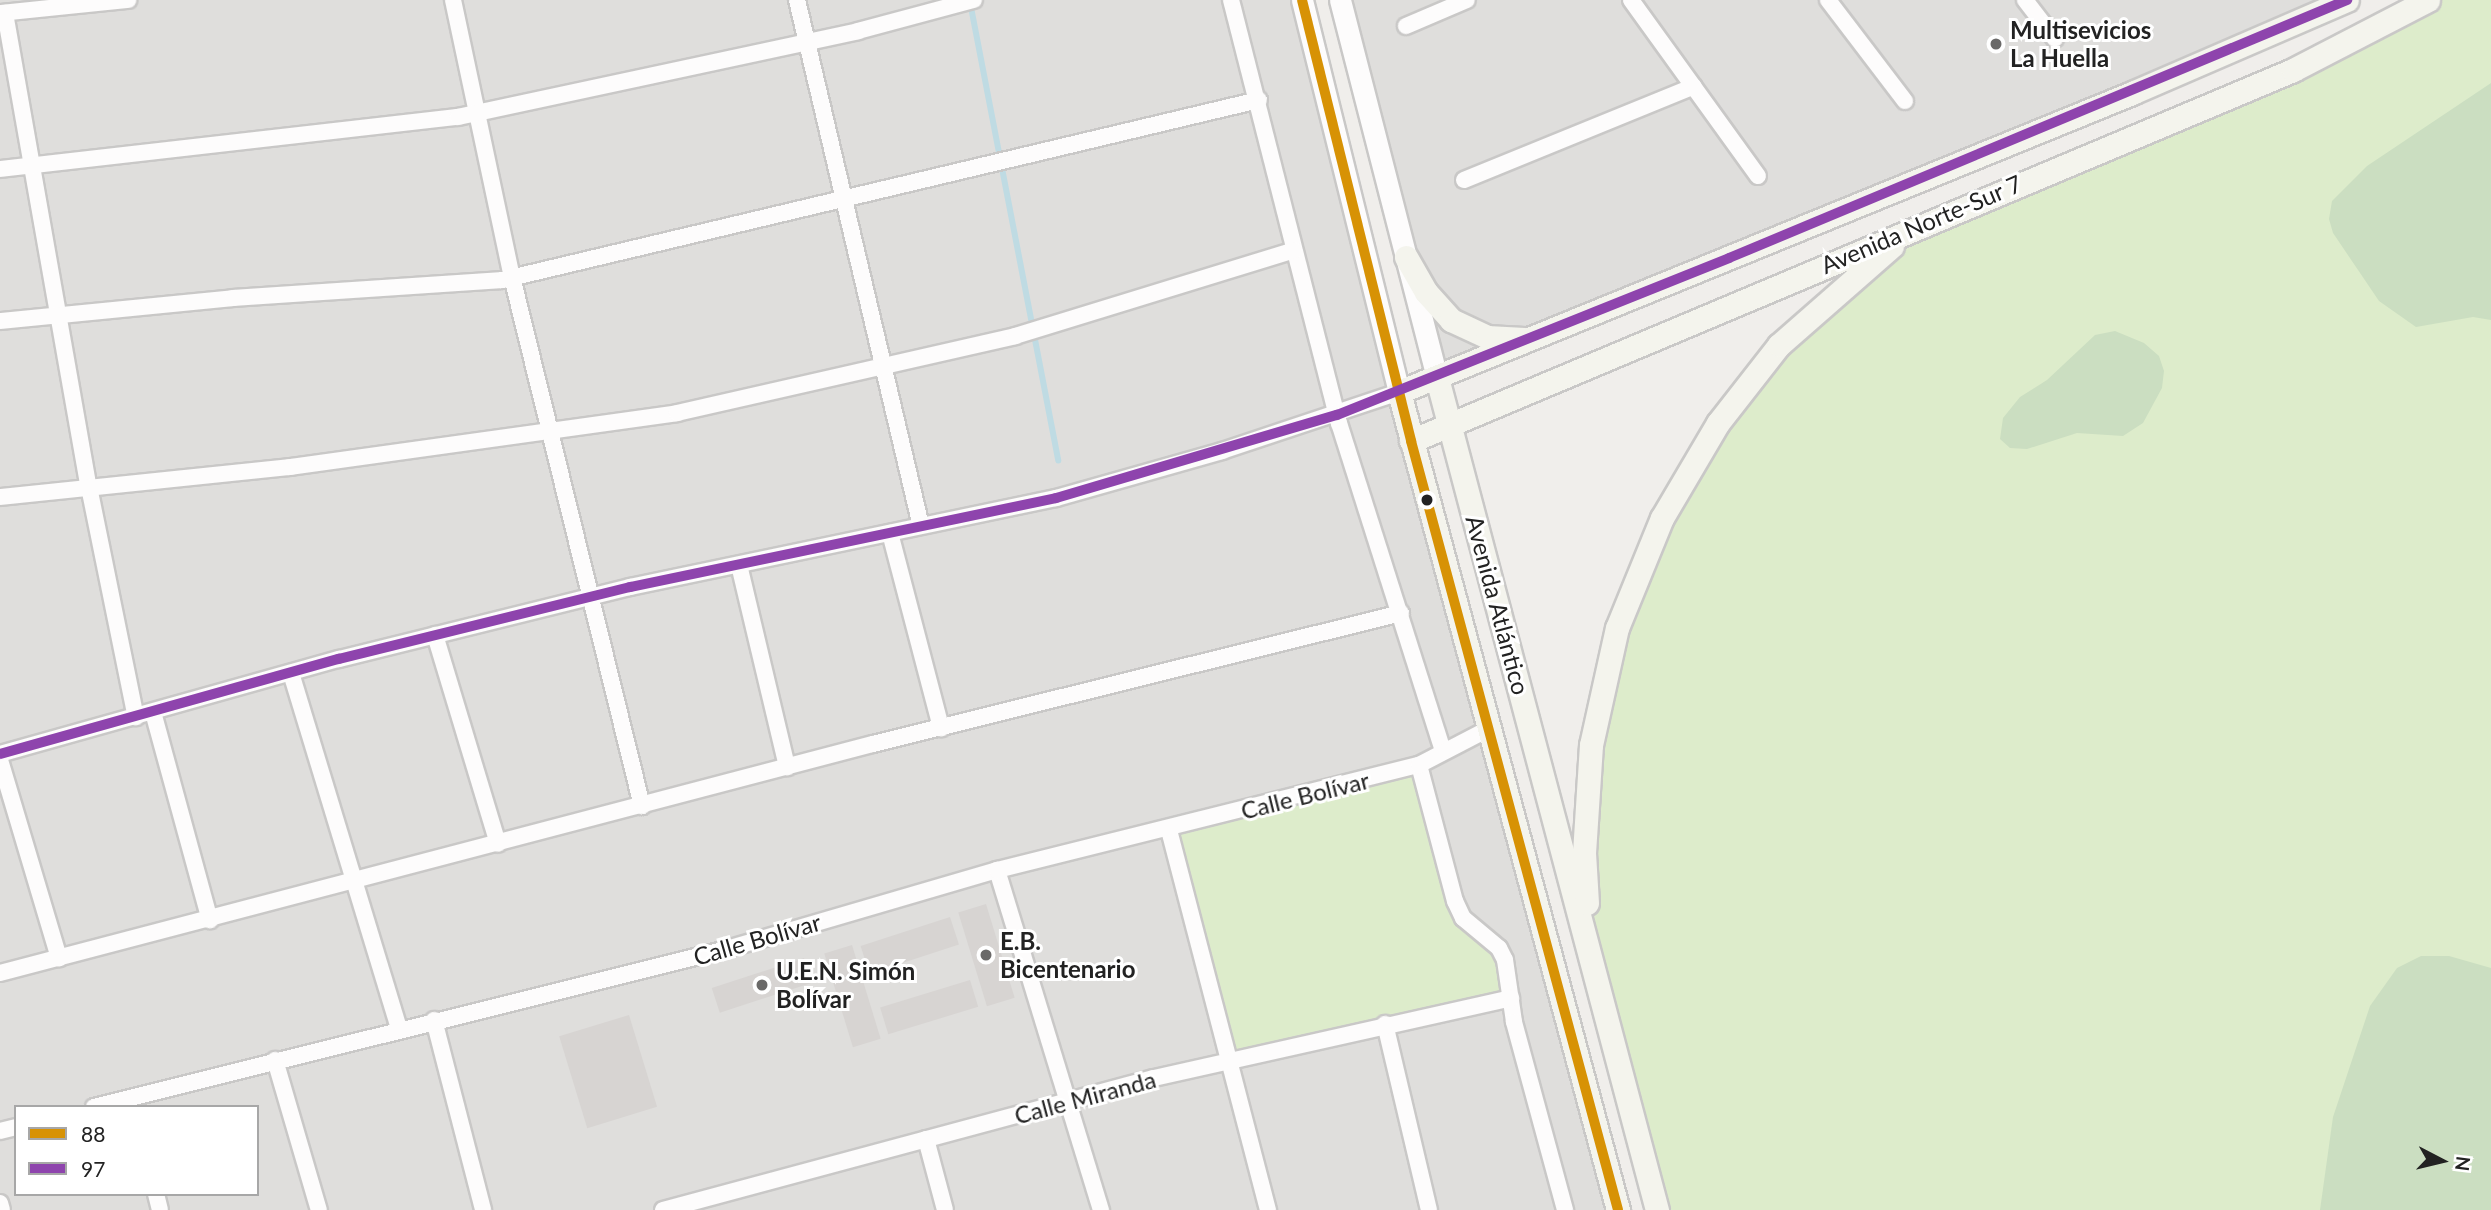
<!DOCTYPE html>
<meta charset="utf-8">
<style>
body{margin:0}
#map{position:relative;width:2491px;height:1210px;overflow:hidden;background:#f0eeeb;font-family:Lato,sans-serif}
div>[style]{position:absolute}
.residential>*{inset:0;background:#dfdedc}
.grass>*{inset:0;background:#ddeccb}
.forest>*{inset:0;background:#cbdec1}
.stream>*{height:6px;margin:-3px;padding:0 3px;transform-origin:3px;border-radius:3px;background:#bfdbe3}
.building>*{inset:0;background:#d7d4d2;transform-origin:0 0}
.roads{filter:drop-shadow(2px 0 #c9c8c7) drop-shadow(-2px 0 #c9c8c7) drop-shadow(0 2px #c9c8c7) drop-shadow(0 -2px #c9c8c7)}
.minor>*{height:16px;margin:-8px;padding:0 8px;transform-origin:8px;border-radius:8px;background:#fdfcfc}
.tertiary>*{height:21px;margin:-10.5px;padding:0 10.5px;transform-origin:10.5px;border-radius:10.5px;background:#fdfcfc}
.secondary>*{height:23px;margin:-11.5px;padding:0 11.5px;transform-origin:11.5px;border-radius:11.5px;background:#f4f4ed}
.bus-1>*{height:10px;margin:-5px;padding:0 5px;transform-origin:5px;border-radius:5px;background:#d79205}
.bus-2>*{height:10px;margin:-5px;padding:0 5px;transform-origin:5px;border-radius:5px;background:#8e44ad}
.dots>*{width:19px;height:19px;translate:-50% -50%;box-sizing:border-box;border:4px solid #fff;border-radius:50%}
span{translate:-50% -50%;white-space:nowrap;text-align:center;line-height:1.15;-webkit-text-stroke:6px #fff;paint-order:stroke}
.poi-label{font-size:24px;color:#222;font-weight:700}
.left{translate:0 -50%;text-align:left}
.street-label{font-size:24px;color:#222}
.legend{position:absolute;left:14px;top:1105px;width:245px;height:91px;box-sizing:border-box;background:#fff;border:2px solid #a7a7a7;margin:0;padding:9px 12px;list-style:none;font-size:21px;color:#222}
.legend li{display:flex;align-items:center;gap:14px;height:35px}
.legend b{width:35px;border:2px solid #a7a7a7}
.north{position:absolute;left:2407px;top:1126px;width:70px;height:70px;-webkit-text-stroke:5px #fff;paint-order:stroke;rotate:97deg;font-size:19px;font-weight:700;line-height:28px;text-align:center;color:#222}
.north::after{content:'';display:block;margin:auto;width:24px;height:32px;background:#222;clip-path:polygon(50% 0,100% 100%,50% 72%,0 100%)}
</style>
<div id="map">
<div class="residential">
<div style="clip-path:polygon(evenodd,0 0,1302px 0,1618px 1210px,0 1210px,0 0,16px 1107px,257px 1107px,257px 1194px,16px 1194px,16px 1107px)"></div>
<div style="clip-path:polygon(1340px 0,2347px 0,1437px 378px)"></div>
</div>
<div class="grass">
<div style="clip-path:polygon(2428px 0,2491px 0,2491px 1210px,1657px 1210px,1586px 897px,1586px 800px,1636px 576px,1749px 382px,1920px 224px)"></div>
<div style="clip-path:polygon(1419px 765px,1455px 901px,1491px 940px,1511px 998px,1227px 1061px,1169px 830px)"></div>
</div>
<div class="forest">
<div style="clip-path:polygon(2491px 83px,2491px 320px,2473px 317px,2416px 327px,2379px 301px,2333px 233px,2329px 219px,2332px 201px,2367px 166px)"></div>
<div style="clip-path:polygon(2115px 331px,2144px 343px,2159px 356px,2164px 371px,2162px 388px,2143px 423px,2123px 436px,2077px 433px,2027px 449px,2010px 448px,2000px 439px,2003px 418px,2020px 397px,2047px 380px,2095px 335px)"></div>
<div style="clip-path:polygon(2421px 956px,2449px 956px,2491px 968px,2491px 1210px,2320px 1210px,2333px 1117px,2370px 1006px,2397px 968px)"></div>
</div>
<div class="stream">
<div style="left:970px;top:2px;width:467px;rotate:79.1deg"></div>
</div>
<div class="building">
<div style="left:986px;top:904px;width:98px;height:29px;rotate:73deg"></div>
<div style="left:950px;top:917px;width:29px;height:94px;rotate:72deg"></div>
<div style="left:852px;top:945px;width:98px;height:29px;rotate:73deg"></div>
<div style="left:804px;top:958px;width:26px;height:97px;rotate:72deg"></div>
<div style="left:970px;top:980px;width:28px;height:94px;rotate:73deg"></div>
<div style="left:629px;top:1015px;width:96px;height:73px;rotate:73deg"></div>
</div>
<div class="roads">
<div class="minor">
<div style="left:453px;top:0;width:283px;rotate:78deg"></div>
<div style="left:512px;top:277px;width:545px;rotate:76.19deg"></div>
<div style="left:797px;top:0;width:540px;rotate:76.74deg"></div>
<div style="left:1231px;top:0;width:437px;rotate:75.7deg"></div>
<div style="left:1339px;top:423px;width:344px;rotate:72.4deg"></div>
<div style="left:1631px;top:0;width:217px;rotate:54.2deg"></div>
<div style="left:1828px;top:0;width:127px;rotate:52.7deg"></div>
<div style="left:2025px;top:0;width:49px;rotate:52.4deg"></div>
<div style="left:0;top:13px;width:129px;rotate:-5.8deg"></div>
<div style="left:5px;top:13px;width:481px;rotate:80deg"></div>
<div style="left:89px;top:487px;width:235px;rotate:78.5deg"></div>
<div style="left:1406px;top:26px;width:66px;rotate:-23.1deg"></div>
<div style="left:0;top:169px;width:461px;rotate:-6.5deg"></div>
<div style="left:458px;top:117px;width:409px;rotate:-12.1deg"></div>
<div style="left:858px;top:31px;width:120px;rotate:-15deg"></div>
<div style="left:1464px;top:180px;width:248px;rotate:-22.2deg"></div>
<div style="left:0;top:321px;width:234px;rotate:-5.6deg"></div>
<div style="left:233px;top:298px;width:270px;rotate:-3.8deg"></div>
<div style="left:502px;top:280px;width:778px;rotate:-13.38deg"></div>
<div style="left:0;top:497px;width:292px;rotate:-5.9deg"></div>
<div style="left:290px;top:467px;width:391px;rotate:-7.9deg"></div>
<div style="left:677px;top:413px;width:347px;rotate:-12.8deg"></div>
<div style="left:1015px;top:336px;width:292px;rotate:-17.1deg"></div>
<div style="left:890px;top:533px;width:202px;rotate:75.3deg"></div>
<div style="left:739px;top:565px;width:208px;rotate:76.6deg"></div>
<div style="left:435px;top:635px;width:218px;rotate:73.2deg"></div>
<div style="left:291px;top:673px;width:371px;rotate:73.1deg"></div>
<div style="left:153px;top:712px;width:216px;rotate:74.7deg"></div>
<div style="left:0;top:754px;width:352px;rotate:-15.7deg"></div>
<div style="left:339px;top:659px;width:300px;rotate:-13.9deg"></div>
<div style="left:630px;top:587px;width:435px;rotate:-11.8deg"></div>
<div style="left:1056px;top:498px;width:173px;rotate:-15.8deg"></div>
<div style="left:1222px;top:451px;width:187px;rotate:-18.4deg"></div>
<div style="left:0;top:760px;width:207px;rotate:73.4deg"></div>
<div style="left:1419px;top:765px;width:141px;rotate:75.2deg"></div>
<div style="left:1455px;top:901px;width:19px;rotate:65deg"></div>
<div style="left:1463px;top:918px;width:47px;rotate:39.8deg"></div>
<div style="left:1499px;top:948px;width:13px;rotate:63deg"></div>
<div style="left:1505px;top:960px;width:63px;rotate:81.7deg"></div>
<div style="left:1514px;top:1022px;width:195px;rotate:74.8deg"></div>
<div style="left:1169px;top:830px;width:393px;rotate:75.4deg"></div>
<div style="left:997px;top:870px;width:356px;rotate:73deg"></div>
<div style="left:0;top:973px;width:903px;rotate:-14.7deg"></div>
<div style="left:873px;top:744px;width:544px;rotate:-13.93deg"></div>
<div style="left:434px;top:1020px;width:196px;rotate:75.5deg"></div>
<div style="left:1385px;top:1024px;width:191px;rotate:76.7deg"></div>
<div style="left:275px;top:1060px;width:156px;rotate:73.7deg"></div>
<div style="left:94px;top:1107px;width:652px;rotate:-14.01deg"></div>
<div style="left:727px;top:949px;width:281px;rotate:-16.3deg"></div>
<div style="left:997px;top:870px;width:435px;rotate:-14deg"></div>
<div style="left:1419px;top:765px;width:80px;rotate:-27.5deg"></div>
<div style="left:0;top:1131px;width:16px;rotate:-14deg"></div>
<div style="left:926px;top:1139px;width:73px;rotate:75deg"></div>
<div style="left:156px;top:1194px;width:16px;rotate:76deg"></div>
<div style="left:0;top:1203px;width:7px;rotate:74deg"></div>
<div style="left:663px;top:1210px;width:508px;rotate:-15.05deg"></div>
<div style="left:1154px;top:1078px;width:366px;rotate:-12.6deg"></div>
</div>
<div class="tertiary">
<div style="left:1302px;top:0;width:404px;rotate:76.1deg"></div>
<div style="left:1340px;top:0;width:390px;rotate:75.6deg"></div>
</div>
<div class="secondary">
<div style="left:1406px;top:257px;width:40px;rotate:60.3deg"></div>
<div style="left:1426px;top:292px;width:38px;rotate:48deg"></div>
<div style="left:1451px;top:320px;width:40px;rotate:25deg"></div>
<div style="left:1487px;top:337px;width:37px;rotate:3deg"></div>
<div style="left:1437px;top:378px;width:861px;rotate:75.19deg"></div>
<div style="left:1411px;top:441px;width:957px;rotate:-22.81deg"></div>
<div style="left:2293px;top:70px;width:152px;rotate:-27.4deg"></div>
<div style="left:1587px;top:903px;width:50px;rotate:-93.4deg"></div>
<div style="left:1584px;top:853px;width:108px;rotate:-86.3deg"></div>
<div style="left:1591px;top:745px;width:120px;rotate:-77.5deg"></div>
<div style="left:1617px;top:628px;width:119px;rotate:-67.8deg"></div>
<div style="left:1662px;top:518px;width:110px;rotate:-59.5deg"></div>
<div style="left:1718px;top:423px;width:99px;rotate:-52deg"></div>
<div style="left:1779px;top:345px;width:150px;rotate:-41.2deg"></div>
<div style="left:1618px;top:1210px;width:847px;rotate:-104.99deg"></div>
<div style="left:1399px;top:392px;width:792px;rotate:-22.19deg"></div>
<div style="left:2132px;top:93px;width:234px;rotate:-23.4deg"></div>
</div>
</div>
<div class="bus-1">
<div style="left:1302px;top:0;width:454px;rotate:76.1deg"></div>
<div style="left:1411px;top:441px;width:796px;rotate:74.93deg"></div>
</div>
<div class="bus-2">
<div style="left:0;top:754px;width:352px;rotate:-15.7deg"></div>
<div style="left:339px;top:659px;width:300px;rotate:-13.9deg"></div>
<div style="left:630px;top:587px;width:435px;rotate:-11.8deg"></div>
<div style="left:1056px;top:498px;width:293px;rotate:-16.5deg"></div>
<div style="left:1337px;top:415px;width:422px;rotate:-21.8deg"></div>
<div style="left:1729px;top:258px;width:670px;rotate:-22.66deg"></div>
</div>
<div class="dots">
<div style="left:1996px;top:44px;background:#6a6968"></div>
<div style="left:1427px;top:500px;background:#222"></div>
<div style="left:986px;top:955px;background:#6a6968"></div>
<div style="left:762px;top:985px;background:#6a6968"></div>
</div>
<div class="poi-label">
<span class="left" style="left:2010px;top:44px">Multisevicios<br>La Huella</span>
<span class="left" style="left:1000px;top:955px">E.B.<br>Bicentenario</span>
<span class="left" style="left:776px;top:985px">U.E.N. Simón<br>Bolívar</span>
</div>
<div class="street-label">
<span style="left:1921px;top:224px;rotate:-23deg">Avenida Norte-Sur 7</span>
<span style="left:1498px;top:605px;rotate:75deg">Avenida Atlántico</span>
<span style="left:1305px;top:795px;rotate:-14deg">Calle Bolívar</span>
<span style="left:757px;top:939px;rotate:-16deg">Calle Bolívar</span>
<span style="left:1085px;top:1097px;rotate:-15deg">Calle Miranda</span>
</div>
<ul class="legend">
<li><b style="height:9px;background:#d79205"></b>88</li>
<li><b style="height:9px;background:#8e44ad"></b>97</li>
</ul>
<div class="north">N</div>
</div>
